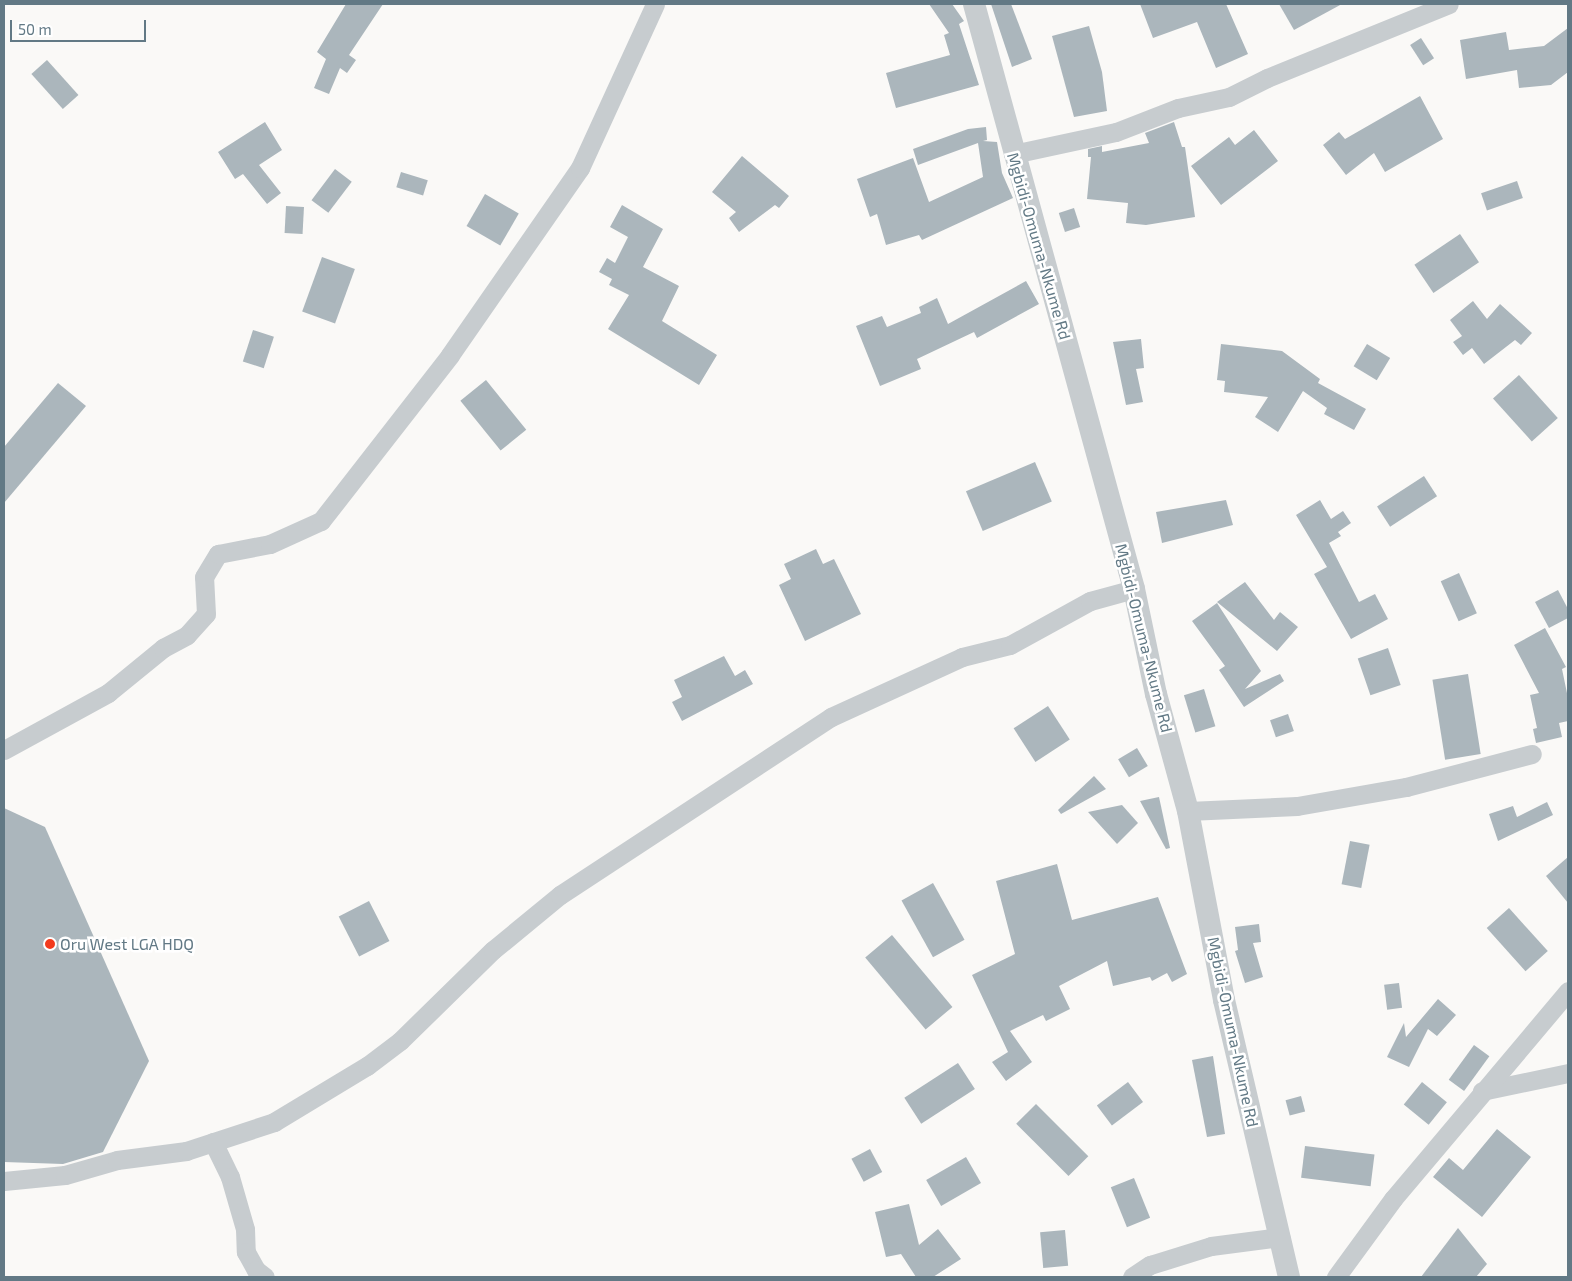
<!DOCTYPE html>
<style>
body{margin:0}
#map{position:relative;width:1572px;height:1281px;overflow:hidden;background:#faf9f7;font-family:"Exo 2",sans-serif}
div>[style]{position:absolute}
.building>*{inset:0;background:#abb6bc;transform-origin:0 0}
.minor>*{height:19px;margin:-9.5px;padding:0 9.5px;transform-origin:9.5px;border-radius:9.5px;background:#c7cccf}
.tertiary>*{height:22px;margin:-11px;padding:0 11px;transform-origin:11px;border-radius:11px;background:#c7cccf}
.dots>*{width:14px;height:14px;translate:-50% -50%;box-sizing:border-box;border:2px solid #fff;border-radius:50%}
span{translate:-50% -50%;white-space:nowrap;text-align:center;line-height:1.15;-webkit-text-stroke:5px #fff;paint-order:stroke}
.street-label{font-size:16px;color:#627985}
.poi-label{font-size:16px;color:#627985}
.left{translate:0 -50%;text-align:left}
.frame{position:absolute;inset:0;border:5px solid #627985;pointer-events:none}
.scale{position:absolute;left:10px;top:20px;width:136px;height:22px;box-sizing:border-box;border:2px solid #627985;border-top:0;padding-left:6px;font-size:15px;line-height:18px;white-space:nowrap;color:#627985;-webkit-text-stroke:4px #fff;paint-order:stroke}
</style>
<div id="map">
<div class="building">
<div style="clip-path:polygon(346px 4px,383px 4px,349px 55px,356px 60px,347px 73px,340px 68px,329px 94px,314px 88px,326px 59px,317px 52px)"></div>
<div style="clip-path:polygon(929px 4px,952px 4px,964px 21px,959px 24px,979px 85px,896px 108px,886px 73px,950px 55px,944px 35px,949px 33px)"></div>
<div style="clip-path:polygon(991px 4px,1011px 4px,1032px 59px,1012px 67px)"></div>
<div style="clip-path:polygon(1140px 4px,1226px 4px,1248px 54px,1216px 68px,1197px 22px,1153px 38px)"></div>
<div style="clip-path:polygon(1279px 4px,1342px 4px,1294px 30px)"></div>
<div style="clip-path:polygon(1089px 26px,1102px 72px,1107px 111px,1074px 117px,1052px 36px)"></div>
<div style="clip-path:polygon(1568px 28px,1568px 72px,1551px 85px,1519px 88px,1517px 70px,1466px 79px,1460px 40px,1506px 32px,1509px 50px,1544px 46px)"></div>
<div style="left:1421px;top:38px;width:24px;height:13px;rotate:57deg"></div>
<div style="left:47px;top:60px;width:47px;height:21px;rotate:48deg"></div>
<div style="clip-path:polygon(1420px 96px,1443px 139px,1385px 172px,1374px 153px,1346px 175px,1323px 145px,1339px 132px,1345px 139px)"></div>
<div style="clip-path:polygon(265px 122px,282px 150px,259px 165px,281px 193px,267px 204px,243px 174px,235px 179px,218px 152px)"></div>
<div style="clip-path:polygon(1174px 122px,1182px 147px,1185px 147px,1195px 217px,1146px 225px,1126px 223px,1128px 203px,1087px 199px,1091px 157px,1088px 157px,1088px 149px,1102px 146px,1102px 152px,1149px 143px,1145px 133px)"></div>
<div style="clip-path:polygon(986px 127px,987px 140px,983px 141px,997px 142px,1002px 173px,1013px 198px,922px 240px,919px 235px,886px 245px,877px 214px,870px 217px,857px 179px,913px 158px,929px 202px,983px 177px,978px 143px,918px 165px,913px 149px,968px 129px)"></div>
<div style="clip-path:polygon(1254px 130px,1278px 161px,1221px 205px,1191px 166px,1229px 137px,1235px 145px)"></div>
<div style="clip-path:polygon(742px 156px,789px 196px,779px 208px,775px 205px,739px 232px,729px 218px,736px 212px,712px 192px)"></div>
<div style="left:335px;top:169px;width:21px;height:39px;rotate:37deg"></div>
<div style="left:401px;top:172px;width:28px;height:16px;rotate:17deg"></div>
<div style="left:1517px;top:181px;width:18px;height:38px;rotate:71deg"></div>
<div style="left:485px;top:194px;width:39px;height:37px;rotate:30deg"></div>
<div style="clip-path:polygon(622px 205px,663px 229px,643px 267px,679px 286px,662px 321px,717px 355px,699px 385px,608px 329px,629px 295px,609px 285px,612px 279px,599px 272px,607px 258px,615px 263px,628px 237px,610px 227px)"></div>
<div style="left:286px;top:206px;width:18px;height:27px;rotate:3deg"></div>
<div style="left:1074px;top:208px;width:20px;height:16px;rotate:72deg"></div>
<div style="left:1460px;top:234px;width:34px;height:55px;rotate:56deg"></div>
<div style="left:322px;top:257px;width:35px;height:58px;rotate:20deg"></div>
<div style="clip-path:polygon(1026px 281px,1039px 304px,977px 338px,974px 332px,917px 359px,921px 369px,880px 386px,856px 326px,882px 316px,887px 327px,921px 313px,919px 307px,937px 298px,948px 324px)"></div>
<div style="clip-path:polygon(1473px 301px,1487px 319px,1500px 304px,1532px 333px,1521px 345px,1515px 340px,1484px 364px,1472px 348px,1463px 355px,1453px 342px,1462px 336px,1450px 320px)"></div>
<div style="left:253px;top:330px;width:22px;height:33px;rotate:18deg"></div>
<div style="clip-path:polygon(1141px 339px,1144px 368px,1136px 369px,1143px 402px,1126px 405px,1113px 342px)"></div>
<div style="clip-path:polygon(1221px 344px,1282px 351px,1320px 379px,1318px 383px,1366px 409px,1354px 430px,1324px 414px,1327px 408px,1303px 391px,1278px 432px,1255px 417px,1268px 397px,1224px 392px,1225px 381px,1217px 380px)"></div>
<div style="left:1367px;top:344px;width:27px;height:26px;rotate:31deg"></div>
<div style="left:1519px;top:375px;width:58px;height:35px;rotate:48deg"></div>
<div style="left:486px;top:380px;width:64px;height:33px;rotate:51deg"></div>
<div style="clip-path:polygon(58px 383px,86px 406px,4px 503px,4px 447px)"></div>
<div style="left:1035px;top:462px;width:43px;height:75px;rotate:67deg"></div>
<div style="left:1424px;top:476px;width:24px;height:56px;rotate:57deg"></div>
<div style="clip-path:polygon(1226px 500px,1233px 525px,1162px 543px,1156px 512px)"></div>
<div style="clip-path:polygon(1320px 500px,1331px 519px,1343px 511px,1351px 523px,1338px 532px,1341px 536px,1329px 543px,1359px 602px,1375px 594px,1388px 619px,1351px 639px,1314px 574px,1327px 567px,1296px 515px)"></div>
<div style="clip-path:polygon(816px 549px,823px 564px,834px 559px,861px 614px,805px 641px,779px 585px,791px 579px,784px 564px)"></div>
<div style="left:1459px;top:573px;width:44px;height:20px;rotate:66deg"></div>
<div style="clip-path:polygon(1245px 582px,1274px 620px,1280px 612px,1298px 627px,1277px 651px,1217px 602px)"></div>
<div style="clip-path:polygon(1558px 590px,1568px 609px,1568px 618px,1549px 628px,1535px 602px)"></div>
<div style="clip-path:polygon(1217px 603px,1261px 671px,1245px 689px,1280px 674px,1284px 681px,1244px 707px,1219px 670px,1225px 666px,1192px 621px)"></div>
<div style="clip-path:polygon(1545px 628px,1566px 667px,1562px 669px,1568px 698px,1568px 721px,1559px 723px,1562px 737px,1536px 743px,1533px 729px,1537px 728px,1530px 695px,1539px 693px,1514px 645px)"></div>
<div style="left:1388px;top:648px;width:39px;height:32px;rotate:71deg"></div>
<div style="clip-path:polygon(724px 656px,735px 676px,745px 670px,753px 684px,682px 721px,672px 702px,682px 697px,674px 680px)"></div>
<div style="left:1468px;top:674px;width:81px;height:36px;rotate:81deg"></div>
<div style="left:1204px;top:689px;width:39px;height:21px;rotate:73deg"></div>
<div style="left:1048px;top:706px;width:40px;height:41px;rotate:57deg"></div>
<div style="left:1288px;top:714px;width:18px;height:19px;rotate:71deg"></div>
<div style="left:1137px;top:748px;width:21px;height:22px;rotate:59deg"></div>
<div style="clip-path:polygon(1094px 776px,1106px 789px,1061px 814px,1058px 810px)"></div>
<div style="clip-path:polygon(1159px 797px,1170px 848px,1166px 849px,1140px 801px)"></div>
<div style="clip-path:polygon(1547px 802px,1553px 815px,1498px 841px,1489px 814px,1513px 806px,1517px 817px)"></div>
<div style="clip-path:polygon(1122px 805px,1138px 823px,1117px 844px,1088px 812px)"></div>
<div style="clip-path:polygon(4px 808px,45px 827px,149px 1061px,103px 1152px,63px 1164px,4px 1162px)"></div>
<div style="left:1350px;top:841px;width:20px;height:44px;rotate:11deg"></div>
<div style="clip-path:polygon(1568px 857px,1568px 903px,1546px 876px)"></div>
<div style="clip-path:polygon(1057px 864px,1072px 920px,1158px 897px,1187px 974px,1172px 982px,1167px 973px,1152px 981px,1150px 977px,1113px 986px,1107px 961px,1059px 986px,1070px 1009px,1046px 1021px,1043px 1015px,1010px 1031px,1032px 1062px,1006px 1081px,992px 1062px,1008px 1052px,972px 975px,1015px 954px,996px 881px)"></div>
<div style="left:933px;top:883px;width:65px;height:36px;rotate:61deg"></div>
<div style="left:369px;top:901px;width:45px;height:34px;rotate:63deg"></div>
<div style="left:1509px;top:908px;width:58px;height:30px;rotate:48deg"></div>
<div style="clip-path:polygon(1259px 924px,1261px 942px,1253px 943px,1263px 977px,1245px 983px,1235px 951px,1238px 950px,1235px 927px)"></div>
<div style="left:892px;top:935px;width:94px;height:35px;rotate:50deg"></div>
<div style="left:1399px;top:983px;width:25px;height:15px;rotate:83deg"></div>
<div style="clip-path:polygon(1438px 999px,1456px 1015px,1437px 1036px,1428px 1029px,1409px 1067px,1387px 1057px,1404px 1023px,1406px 1037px)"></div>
<div style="left:1474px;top:1045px;width:19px;height:43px;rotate:36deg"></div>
<div style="clip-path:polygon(1213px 1056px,1225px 1134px,1207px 1137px,1192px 1060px)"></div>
<div style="left:958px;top:1063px;width:31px;height:64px;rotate:57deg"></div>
<div style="left:1128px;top:1082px;width:25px;height:39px;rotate:53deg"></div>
<div style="left:1422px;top:1082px;width:32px;height:29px;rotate:39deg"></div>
<div style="left:1301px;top:1096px;width:16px;height:16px;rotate:75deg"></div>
<div style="left:1036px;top:1104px;width:74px;height:28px;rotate:45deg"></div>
<div style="clip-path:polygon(1497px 1129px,1531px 1157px,1482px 1217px,1433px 1177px,1449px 1158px,1463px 1170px)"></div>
<div style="left:1305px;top:1146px;width:70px;height:32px;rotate:7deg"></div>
<div style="left:870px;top:1149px;width:26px;height:21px;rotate:62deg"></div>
<div style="left:966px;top:1157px;width:30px;height:46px;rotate:60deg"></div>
<div style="left:1134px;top:1178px;width:43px;height:25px;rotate:68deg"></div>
<div style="clip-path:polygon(909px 1204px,919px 1245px,938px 1229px,961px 1259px,933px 1277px,916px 1277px,901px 1254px,886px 1257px,875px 1212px)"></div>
<div style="clip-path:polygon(1458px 1228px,1487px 1264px,1476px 1277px,1421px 1277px)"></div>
<div style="left:1065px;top:1230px;width:36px;height:25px;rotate:85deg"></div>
</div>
<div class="minor">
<div style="left:1013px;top:154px;width:105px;rotate:-12.1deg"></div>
<div style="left:1116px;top:132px;width:66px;rotate:-21.2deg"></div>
<div style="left:1178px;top:108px;width:52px;rotate:-12.2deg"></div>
<div style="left:1229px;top:97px;width:42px;rotate:-26.6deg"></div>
<div style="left:1267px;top:78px;width:196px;rotate:-22.1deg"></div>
<div style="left:4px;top:750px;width:119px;rotate:-28.7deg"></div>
<div style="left:108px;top:693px;width:71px;rotate:-39.3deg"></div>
<div style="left:163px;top:648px;width:27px;rotate:-28deg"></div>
<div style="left:187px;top:635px;width:28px;rotate:-48deg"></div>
<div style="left:206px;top:614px;width:37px;rotate:-93deg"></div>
<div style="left:204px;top:577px;width:27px;rotate:-59deg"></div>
<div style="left:218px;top:554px;width:53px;rotate:-10.9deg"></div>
<div style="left:270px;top:544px;width:56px;rotate:-24.3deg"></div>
<div style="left:321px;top:521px;width:210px;rotate:-52.1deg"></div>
<div style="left:450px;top:355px;width:228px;rotate:-55.2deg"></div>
<div style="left:580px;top:168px;width:180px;rotate:-65.4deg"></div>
<div style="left:1188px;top:811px;width:109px;rotate:-2.6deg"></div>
<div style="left:1297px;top:806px;width:111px;rotate:-9.9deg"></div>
<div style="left:1406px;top:787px;width:130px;rotate:-14.7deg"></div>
<div style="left:1482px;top:1091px;width:88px;rotate:-11.8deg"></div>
<div style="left:213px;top:1142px;width:39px;rotate:64deg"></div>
<div style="left:230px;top:1177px;width:54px;rotate:73.9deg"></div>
<div style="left:245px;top:1229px;width:23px;rotate:88deg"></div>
<div style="left:246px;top:1252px;width:21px;rotate:61deg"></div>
<div style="left:256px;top:1270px;width:11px;rotate:38deg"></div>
<div style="left:4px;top:1181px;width:61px;rotate:-5.6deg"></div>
<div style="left:65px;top:1175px;width:54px;rotate:-16.1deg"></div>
<div style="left:117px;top:1160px;width:70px;rotate:-7.4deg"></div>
<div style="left:186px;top:1151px;width:93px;rotate:-18.2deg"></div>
<div style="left:274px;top:1122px;width:109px;rotate:-31.1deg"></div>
<div style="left:367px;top:1066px;width:41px;rotate:-37.1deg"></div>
<div style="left:400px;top:1041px;width:130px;rotate:-44.4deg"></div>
<div style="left:493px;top:950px;width:87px;rotate:-39.4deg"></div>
<div style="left:560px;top:895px;width:324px;rotate:-33.3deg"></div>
<div style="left:831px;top:717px;width:144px;rotate:-24.6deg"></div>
<div style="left:962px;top:657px;width:49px;rotate:-14deg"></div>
<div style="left:1010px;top:645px;width:91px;rotate:-28.8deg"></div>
<div style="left:1090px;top:601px;width:46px;rotate:-15.3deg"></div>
<div style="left:1132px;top:1277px;width:22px;rotate:-34deg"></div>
<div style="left:1150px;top:1265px;width:64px;rotate:-17.3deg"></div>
<div style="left:1211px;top:1246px;width:70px;rotate:-7.4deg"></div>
<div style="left:1336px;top:1277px;width:97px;rotate:-53.8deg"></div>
<div style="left:1393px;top:1199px;width:272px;rotate:-49.9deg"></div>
</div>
<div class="tertiary">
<div style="left:974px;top:4px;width:606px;rotate:74.7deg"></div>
<div style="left:1134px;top:589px;width:107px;rotate:78.2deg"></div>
<div style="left:1156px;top:694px;width:121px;rotate:74.7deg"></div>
<div style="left:1188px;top:811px;width:192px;rotate:79.2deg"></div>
<div style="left:1224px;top:1000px;width:285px;rotate:76.8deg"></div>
</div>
<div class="dots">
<div style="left:50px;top:944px;background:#f33b1e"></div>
</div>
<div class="street-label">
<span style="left:1039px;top:246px;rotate:74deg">Mgbidi-Omuma-Nkume Rd</span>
<span style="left:1144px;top:638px;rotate:76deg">Mgbidi-Omuma-Nkume Rd</span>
<span style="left:1233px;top:1032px;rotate:78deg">Mgbidi-Omuma-Nkume Rd</span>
</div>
<div class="poi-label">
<span class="left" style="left:60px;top:944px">Oru West LGA HDQ</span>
</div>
<div class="frame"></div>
<div class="scale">50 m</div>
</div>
